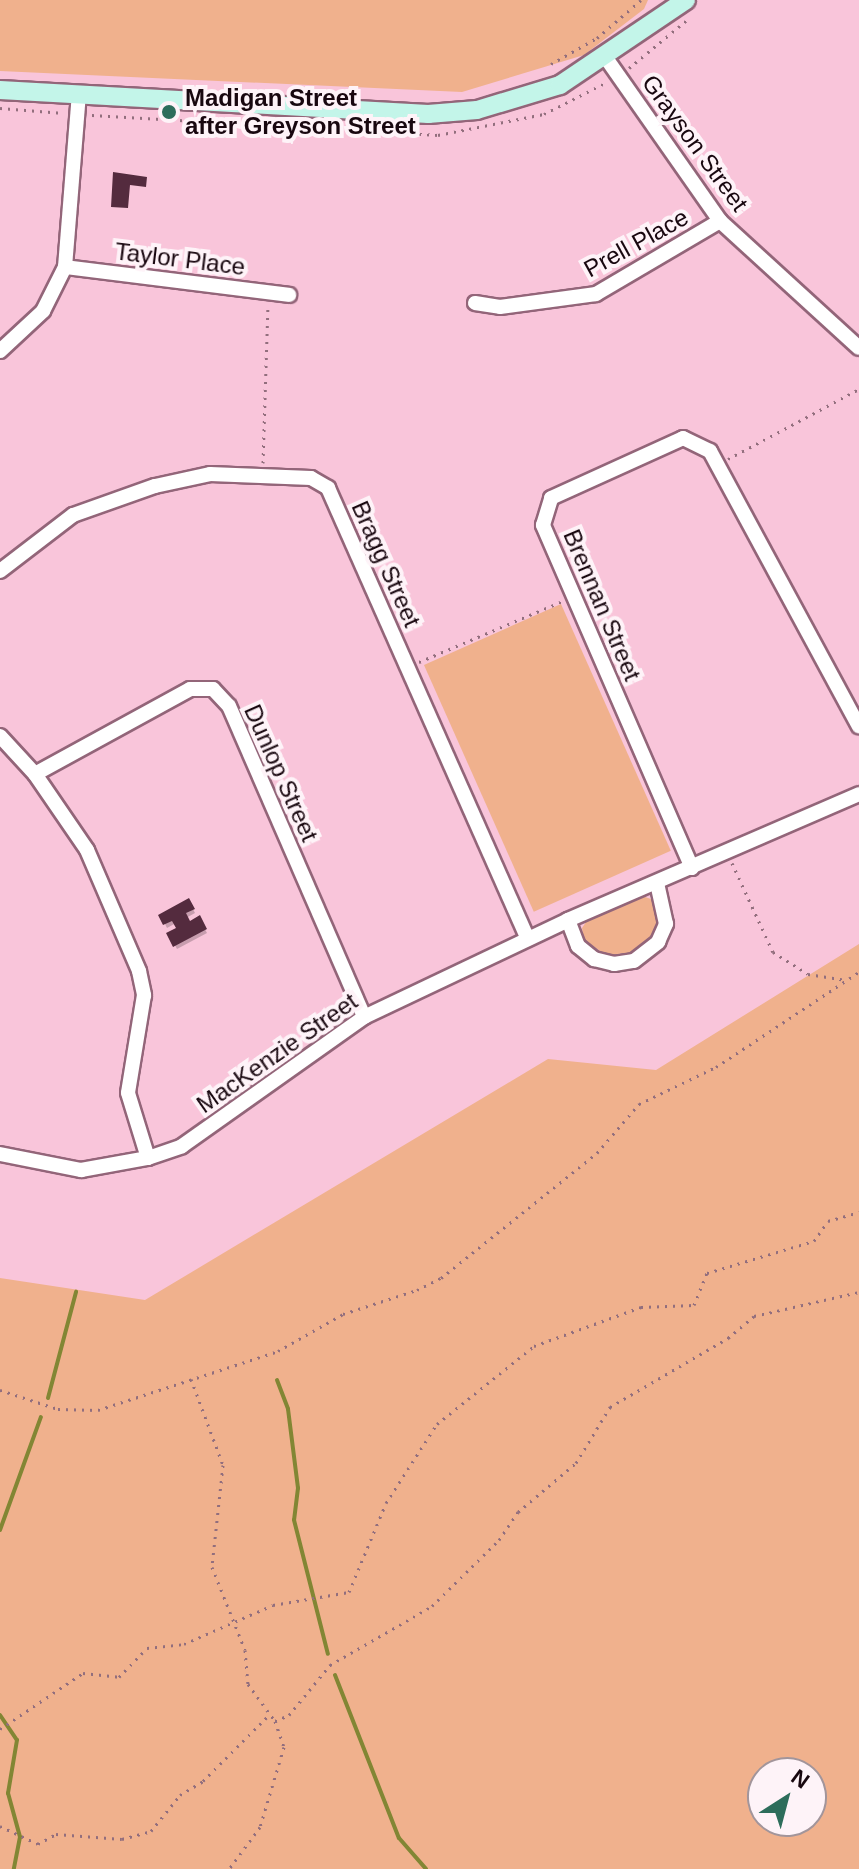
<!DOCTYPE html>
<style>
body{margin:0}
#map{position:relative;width:859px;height:1869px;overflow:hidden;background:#f9c5da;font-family:Arial,sans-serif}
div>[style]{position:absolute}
.green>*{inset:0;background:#f0b18d;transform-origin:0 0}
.shadow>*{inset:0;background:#0003}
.stream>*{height:4px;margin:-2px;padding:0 2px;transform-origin:2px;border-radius:2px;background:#828634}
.building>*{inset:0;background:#542b3e}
.path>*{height:3px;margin-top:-1.5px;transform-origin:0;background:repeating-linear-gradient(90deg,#926e7d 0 2px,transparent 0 8px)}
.roads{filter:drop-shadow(2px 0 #936579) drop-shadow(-2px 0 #936579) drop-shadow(0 2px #936579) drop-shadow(0 -2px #936579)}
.street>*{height:14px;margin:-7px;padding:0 7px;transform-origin:7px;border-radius:7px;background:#fff}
.secondary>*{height:18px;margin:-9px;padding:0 9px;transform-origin:9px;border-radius:9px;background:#c3f5e9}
.dots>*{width:22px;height:22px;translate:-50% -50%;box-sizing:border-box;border:4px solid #fef3f8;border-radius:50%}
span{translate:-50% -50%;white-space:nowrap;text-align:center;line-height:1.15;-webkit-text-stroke:8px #fef3f8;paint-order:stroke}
.poi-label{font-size:24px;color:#18070f;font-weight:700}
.left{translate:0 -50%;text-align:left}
.street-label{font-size:24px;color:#18070f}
.north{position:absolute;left:747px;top:1757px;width:80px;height:80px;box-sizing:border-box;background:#fef3f8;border:2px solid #a2959b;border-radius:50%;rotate:36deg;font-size:22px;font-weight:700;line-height:32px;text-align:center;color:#18070f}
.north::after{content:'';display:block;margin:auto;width:28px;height:36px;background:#2d6d5b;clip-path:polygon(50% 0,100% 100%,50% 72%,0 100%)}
</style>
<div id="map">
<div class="green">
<div style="clip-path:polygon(0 0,648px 0,644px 9px,584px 55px,462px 92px,0 71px)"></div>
<div style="left:561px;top:604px;width:270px;height:150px;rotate:66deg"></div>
<div style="clip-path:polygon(642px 896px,654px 900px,661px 916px,657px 933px,640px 952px,606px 955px,584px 940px,582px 928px,588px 919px)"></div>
<div style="clip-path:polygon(evenodd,859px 944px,859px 1869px,0 1869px,0 1278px,145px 1300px,548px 1059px,656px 1070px,859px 944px,763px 1773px,811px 1773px,811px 1821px,763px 1821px,763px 1773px)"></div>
</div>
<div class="shadow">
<div style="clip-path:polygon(189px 901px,195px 913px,186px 918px,189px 923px,199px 918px,207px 933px,177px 949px,169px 934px,179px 929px,176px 923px,167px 928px,161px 916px)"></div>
</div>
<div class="stream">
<div style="left:277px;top:1380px;width:31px;rotate:69deg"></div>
<div style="left:288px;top:1409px;width:80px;rotate:82.8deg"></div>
<div style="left:298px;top:1488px;width:32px;rotate:97deg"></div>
<div style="left:294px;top:1520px;width:138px;rotate:75.8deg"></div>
<div style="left:48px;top:1398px;width:110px;rotate:-75.2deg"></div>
<div style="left:0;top:1530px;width:120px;rotate:-70.1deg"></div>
<div style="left:335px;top:1675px;width:175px;rotate:68.6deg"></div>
<div style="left:399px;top:1838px;width:41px;rotate:48.9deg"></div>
<div style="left:0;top:1715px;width:30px;rotate:56deg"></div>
<div style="left:17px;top:1740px;width:54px;rotate:99.6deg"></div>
<div style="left:8px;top:1793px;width:46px;rotate:74.7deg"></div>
<div style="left:20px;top:1837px;width:33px;rotate:101deg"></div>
</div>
<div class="building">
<div style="clip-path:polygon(113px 172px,147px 177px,146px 187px,130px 185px,128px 208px,111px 207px)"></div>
<div style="clip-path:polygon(189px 898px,195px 909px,186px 913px,190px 921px,200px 915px,207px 929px,173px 947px,166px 933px,176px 928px,172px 921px,163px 925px,158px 915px)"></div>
</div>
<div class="path">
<div style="left:551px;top:64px;width:53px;rotate:-29.5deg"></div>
<div style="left:597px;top:38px;width:58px;rotate:-40.8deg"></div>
<div style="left:629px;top:68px;width:75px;rotate:-39.6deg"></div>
<div style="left:0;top:108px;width:64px;rotate:4.5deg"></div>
<div style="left:92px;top:115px;width:347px;rotate:3.3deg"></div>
<div style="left:438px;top:135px;width:108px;rotate:-11.2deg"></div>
<div style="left:544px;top:114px;width:68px;rotate:-26.9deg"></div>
<div style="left:728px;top:459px;width:149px;rotate:-28.1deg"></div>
<div style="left:263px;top:463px;width:156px;rotate:-88.2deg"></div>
<div style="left:419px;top:662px;width:156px;rotate:-23deg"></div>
<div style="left:732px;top:863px;width:98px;rotate:65.3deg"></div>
<div style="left:773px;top:952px;width:41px;rotate:32.2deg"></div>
<div style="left:808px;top:974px;width:37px;rotate:9deg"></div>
<div style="left:191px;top:1379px;width:92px;rotate:69.6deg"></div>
<div style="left:223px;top:1465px;width:103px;rotate:96.2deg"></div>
<div style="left:212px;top:1567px;width:89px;rotate:68.3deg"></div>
<div style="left:245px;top:1650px;width:34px;rotate:85deg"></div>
<div style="left:248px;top:1684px;width:46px;rotate:53.9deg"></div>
<div style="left:275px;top:1721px;width:28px;rotate:71deg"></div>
<div style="left:284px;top:1747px;width:84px;rotate:106.7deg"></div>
<div style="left:260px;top:1827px;width:52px;rotate:126.4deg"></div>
<div style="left:0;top:1390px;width:61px;rotate:18.1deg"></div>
<div style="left:58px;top:1409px;width:40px;rotate:1.4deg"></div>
<div style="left:98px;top:1410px;width:189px;rotate:-18.1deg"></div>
<div style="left:278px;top:1351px;width:75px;rotate:-29.6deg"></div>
<div style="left:343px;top:1314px;width:78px;rotate:-18deg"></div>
<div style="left:417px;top:1290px;width:27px;rotate:-27deg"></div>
<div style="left:441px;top:1278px;width:200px;rotate:-38.7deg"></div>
<div style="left:597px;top:1153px;width:65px;rotate:-49.4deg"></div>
<div style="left:639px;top:1104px;width:85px;rotate:-25.7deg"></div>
<div style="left:716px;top:1067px;width:172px;rotate:-33.6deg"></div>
<div style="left:275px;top:1721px;width:15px;rotate:-23deg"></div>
<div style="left:289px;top:1715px;width:65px;rotate:-50.6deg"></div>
<div style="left:330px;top:1665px;width:118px;rotate:-30deg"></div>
<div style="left:432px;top:1606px;width:94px;rotate:-44.6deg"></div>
<div style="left:499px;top:1540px;width:34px;rotate:-56deg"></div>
<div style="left:518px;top:1512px;width:76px;rotate:-40.2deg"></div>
<div style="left:576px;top:1463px;width:66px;rotate:-58.7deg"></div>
<div style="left:610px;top:1407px;width:137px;rotate:-30.3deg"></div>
<div style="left:728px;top:1338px;width:34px;rotate:-40deg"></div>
<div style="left:754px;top:1316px;width:108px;rotate:-12.9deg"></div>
<div style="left:0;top:1729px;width:100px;rotate:-34deg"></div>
<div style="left:83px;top:1673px;width:36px;rotate:6deg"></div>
<div style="left:119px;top:1677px;width:40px;rotate:-46deg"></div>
<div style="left:147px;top:1648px;width:37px;rotate:-6deg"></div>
<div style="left:184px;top:1644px;width:97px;rotate:-23.7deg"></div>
<div style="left:273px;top:1605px;width:77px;rotate:-9.7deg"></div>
<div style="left:349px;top:1592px;width:96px;rotate:-67.4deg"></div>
<div style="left:386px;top:1503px;width:94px;rotate:-57.2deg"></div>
<div style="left:437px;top:1424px;width:124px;rotate:-38.8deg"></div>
<div style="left:534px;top:1346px;width:114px;rotate:-20deg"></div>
<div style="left:641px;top:1307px;width:53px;rotate:-2.2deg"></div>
<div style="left:694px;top:1305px;width:35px;rotate:-68deg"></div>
<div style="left:707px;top:1273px;width:112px;rotate:-16.7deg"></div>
<div style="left:814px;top:1241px;width:24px;rotate:-55deg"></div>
<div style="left:828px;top:1221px;width:32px;rotate:-16deg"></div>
<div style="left:0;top:1826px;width:42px;rotate:25.3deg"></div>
<div style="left:38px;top:1844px;width:21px;rotate:-29deg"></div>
<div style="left:56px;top:1834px;width:66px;rotate:4.3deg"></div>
<div style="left:122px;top:1839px;width:30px;rotate:-15deg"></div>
<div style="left:151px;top:1831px;width:46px;rotate:-51.1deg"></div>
<div style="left:180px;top:1795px;width:27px;rotate:-31deg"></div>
<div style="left:203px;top:1781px;width:95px;rotate:-45deg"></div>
</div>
<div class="roads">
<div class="street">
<div style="left:606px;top:58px;width:199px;rotate:55deg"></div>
<div style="left:720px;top:221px;width:188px;rotate:42.4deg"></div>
<div style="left:65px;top:267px;width:226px;rotate:7.1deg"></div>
<div style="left:475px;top:303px;width:25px;rotate:9deg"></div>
<div style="left:500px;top:307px;width:97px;rotate:-7.7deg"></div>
<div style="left:596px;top:294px;width:144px;rotate:-30.5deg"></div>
<div style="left:0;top:351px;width:59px;rotate:-42.9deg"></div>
<div style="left:43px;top:311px;width:49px;rotate:-63.4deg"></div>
<div style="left:65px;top:267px;width:174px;rotate:-85.4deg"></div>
<div style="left:0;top:571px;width:92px;rotate:-37.5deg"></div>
<div style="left:73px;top:515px;width:87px;rotate:-19.5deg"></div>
<div style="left:155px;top:486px;width:56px;rotate:-12.3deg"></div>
<div style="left:210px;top:474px;width:101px;rotate:2.3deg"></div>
<div style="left:311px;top:478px;width:20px;rotate:30deg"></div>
<div style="left:328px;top:488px;width:493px;rotate:66.1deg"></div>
<div style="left:0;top:736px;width:52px;rotate:47.4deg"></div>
<div style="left:35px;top:774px;width:92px;rotate:55.6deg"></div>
<div style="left:87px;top:850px;width:132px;rotate:66.7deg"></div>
<div style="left:139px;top:971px;width:25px;rotate:78deg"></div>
<div style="left:144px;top:995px;width:99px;rotate:99.3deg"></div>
<div style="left:128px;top:1093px;width:68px;rotate:72.9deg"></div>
<div style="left:35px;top:774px;width:177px;rotate:-28.7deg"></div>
<div style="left:190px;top:689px;width:23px"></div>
<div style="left:213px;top:689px;width:23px;rotate:47deg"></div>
<div style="left:229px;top:706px;width:339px;rotate:66.5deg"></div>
<div style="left:692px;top:868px;width:374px;rotate:-113.5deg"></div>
<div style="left:543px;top:525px;width:28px;rotate:-73deg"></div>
<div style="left:551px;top:498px;width:145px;rotate:-24.4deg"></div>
<div style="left:683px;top:438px;width:30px;rotate:26deg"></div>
<div style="left:710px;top:451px;width:313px;rotate:61.6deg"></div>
<div style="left:568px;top:920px;width:28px;rotate:69deg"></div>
<div style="left:578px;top:946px;width:21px;rotate:39deg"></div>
<div style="left:594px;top:959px;width:21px;rotate:14deg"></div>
<div style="left:614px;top:964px;width:20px;rotate:-9deg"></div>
<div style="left:634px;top:961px;width:31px;rotate:-38deg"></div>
<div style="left:658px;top:942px;width:20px;rotate:-66deg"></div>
<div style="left:666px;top:924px;width:42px;rotate:-102.4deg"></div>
<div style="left:0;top:1154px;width:83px;rotate:11.2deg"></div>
<div style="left:81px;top:1170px;width:68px;rotate:-10.2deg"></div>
<div style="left:148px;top:1158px;width:36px;rotate:-19deg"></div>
<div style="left:182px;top:1146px;width:223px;rotate:-35.3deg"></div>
<div style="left:364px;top:1017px;width:226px;rotate:-25.4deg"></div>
<div style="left:568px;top:920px;width:317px;rotate:-23.4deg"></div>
</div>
<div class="secondary">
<div style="left:0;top:90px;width:429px;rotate:3.2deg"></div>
<div style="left:428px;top:114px;width:49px;rotate:-4.7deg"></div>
<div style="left:477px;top:110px;width:87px;rotate:-16.8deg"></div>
<div style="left:560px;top:85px;width:152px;rotate:-34deg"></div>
</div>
</div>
<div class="dots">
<div style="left:169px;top:112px;background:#2d6d5b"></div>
</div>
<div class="poi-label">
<span class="left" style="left:185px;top:112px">Madigan Street<br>after Greyson Street</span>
</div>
<div class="street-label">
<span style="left:695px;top:143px;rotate:54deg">Grayson Street</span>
<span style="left:636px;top:243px;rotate:-29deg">Prell Place</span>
<span style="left:180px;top:259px;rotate:7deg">Taylor Place</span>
<span style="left:386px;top:564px;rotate:66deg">Bragg Street</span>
<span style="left:602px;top:605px;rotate:67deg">Brennan Street</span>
<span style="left:281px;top:773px;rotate:66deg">Dunlop Street</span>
<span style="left:277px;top:1053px;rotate:-35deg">MacKenzie Street</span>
</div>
<div class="north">N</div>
</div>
